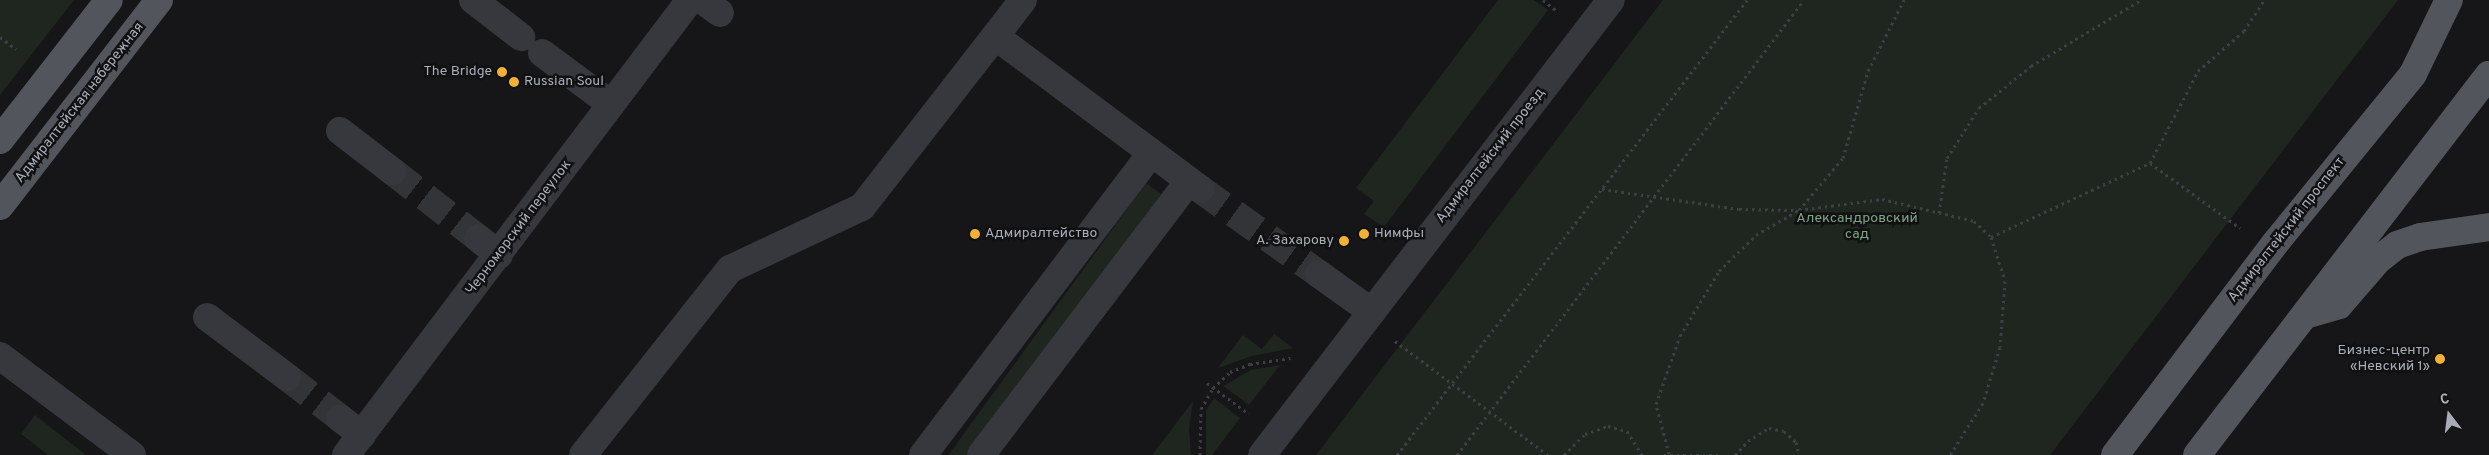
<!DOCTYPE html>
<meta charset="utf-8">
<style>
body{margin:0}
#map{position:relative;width:2489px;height:455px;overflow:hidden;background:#161618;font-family:Overpass,sans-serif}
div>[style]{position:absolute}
.green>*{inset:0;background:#1e261f;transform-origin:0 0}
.minor-tunnel>*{height:28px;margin-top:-14px;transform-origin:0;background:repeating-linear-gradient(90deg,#333438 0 28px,transparent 0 42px)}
.path>*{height:3px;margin-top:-1.5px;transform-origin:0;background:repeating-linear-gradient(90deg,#3d3f44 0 2.5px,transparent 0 6.5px)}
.minor>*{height:28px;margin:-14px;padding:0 14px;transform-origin:14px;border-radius:14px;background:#37383d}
.major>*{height:28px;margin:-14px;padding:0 14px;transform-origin:14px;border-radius:14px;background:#53555c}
.dots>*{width:14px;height:14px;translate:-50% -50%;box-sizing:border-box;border:2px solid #111113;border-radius:50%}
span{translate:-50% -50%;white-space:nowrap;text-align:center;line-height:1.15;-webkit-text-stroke:5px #111113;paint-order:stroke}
.poi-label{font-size:14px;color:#a8adb8}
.right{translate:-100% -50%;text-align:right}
.left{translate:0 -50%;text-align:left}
.street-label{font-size:14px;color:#a8adb8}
.park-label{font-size:14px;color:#7fa381}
.north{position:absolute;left:2424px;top:390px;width:50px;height:50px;-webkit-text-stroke:4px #111113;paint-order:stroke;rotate:345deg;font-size:14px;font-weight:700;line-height:20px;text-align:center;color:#a8adb8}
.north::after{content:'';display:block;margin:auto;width:18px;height:22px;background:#a8adb8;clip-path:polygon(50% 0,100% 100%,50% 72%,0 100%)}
</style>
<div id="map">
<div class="green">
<div style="clip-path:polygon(0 0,74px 0,0 95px)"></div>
<div style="clip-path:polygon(1498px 0,1534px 0,1548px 10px,1384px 227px,1364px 214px,1374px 201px,1356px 188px)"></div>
<div style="clip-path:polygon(1663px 0,2398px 0,2050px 455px,1316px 455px)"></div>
<div style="left:1146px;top:183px;width:19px;height:341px;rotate:36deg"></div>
<div style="clip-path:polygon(1274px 334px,1293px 348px,1252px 356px,1218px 368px,1243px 335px,1262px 349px)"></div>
<div style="clip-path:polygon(1280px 365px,1249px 405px,1223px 386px,1251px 370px)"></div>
<div style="clip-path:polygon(1214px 398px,1240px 418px,1212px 455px,1206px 455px,1206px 411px)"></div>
<div style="clip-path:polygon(1193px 401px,1189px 429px,1191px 455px,1152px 455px)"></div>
<div style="clip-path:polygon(35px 415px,86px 455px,48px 455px,21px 434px)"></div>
</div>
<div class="minor-tunnel">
<div style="left:392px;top:171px;width:109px;rotate:37.9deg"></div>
<div style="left:1200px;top:189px;width:146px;rotate:35.5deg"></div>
<div style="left:287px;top:377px;width:67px;rotate:37.7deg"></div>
</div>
<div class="path">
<div style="left:1543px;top:0;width:18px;rotate:38deg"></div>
<div style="left:0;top:37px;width:20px;rotate:37deg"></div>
<div style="left:2150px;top:163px;width:111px;rotate:35.8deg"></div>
<div style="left:1602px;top:189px;width:138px;rotate:8.3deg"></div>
<div style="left:1739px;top:209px;width:60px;rotate:1deg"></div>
<div style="left:1799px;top:210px;width:68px;rotate:-49.8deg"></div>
<div style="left:1843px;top:158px;width:91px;rotate:-74deg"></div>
<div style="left:1868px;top:71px;width:80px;rotate:-63.1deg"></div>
<div style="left:1939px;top:213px;width:56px;rotate:-81.7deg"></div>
<div style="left:1947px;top:158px;width:59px;rotate:-57.4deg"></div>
<div style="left:1979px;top:108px;width:67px;rotate:-38.9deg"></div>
<div style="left:2031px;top:66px;width:128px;rotate:-31deg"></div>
<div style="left:1991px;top:237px;width:175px;rotate:-25deg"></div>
<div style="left:2150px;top:163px;width:104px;rotate:-62.4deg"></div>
<div style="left:2198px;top:71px;width:61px;rotate:-41deg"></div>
<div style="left:2244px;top:31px;width:37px;rotate:-57deg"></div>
<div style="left:1395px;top:341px;width:191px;rotate:36.7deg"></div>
<div style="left:1207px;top:383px;width:52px;rotate:36.4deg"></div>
<div style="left:1669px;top:454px;width:52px;rotate:-104.6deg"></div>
<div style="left:1656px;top:404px;width:72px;rotate:-70.6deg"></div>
<div style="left:1680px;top:336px;width:76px;rotate:-59deg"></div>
<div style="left:1719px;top:271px;width:52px;rotate:-44.2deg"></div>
<div style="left:1756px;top:235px;width:50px;rotate:-30.2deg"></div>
<div style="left:1799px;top:210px;width:84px;rotate:-7.5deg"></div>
<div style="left:1882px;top:199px;width:95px;rotate:13.4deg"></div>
<div style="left:1974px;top:221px;width:23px;rotate:43deg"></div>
<div style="left:1991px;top:237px;width:46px;rotate:72.3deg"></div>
<div style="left:2005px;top:281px;width:66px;rotate:94.3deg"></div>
<div style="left:2000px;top:347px;width:59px;rotate:106.9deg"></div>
<div style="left:1983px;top:403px;width:62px;rotate:122.4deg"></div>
<div style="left:1200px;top:455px;width:46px;rotate:-88.8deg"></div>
<div style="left:1201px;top:409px;width:24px;rotate:-60deg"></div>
<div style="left:1213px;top:388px;width:23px;rotate:-43deg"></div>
<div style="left:1230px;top:372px;width:22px;rotate:-22deg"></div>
<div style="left:1250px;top:364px;width:41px;rotate:-8.3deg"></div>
<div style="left:1397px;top:455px;width:574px;rotate:-52.43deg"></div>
<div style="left:1457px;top:455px;width:572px;rotate:-52.67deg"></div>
<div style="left:1564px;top:455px;width:30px;rotate:-45deg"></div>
<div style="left:1585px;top:434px;width:24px;rotate:-19deg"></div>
<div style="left:1608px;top:426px;width:20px;rotate:15deg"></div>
<div style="left:1627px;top:431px;width:28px;rotate:58deg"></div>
<div style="left:1664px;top:455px;width:55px"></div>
<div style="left:1735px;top:455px;width:19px;rotate:-47deg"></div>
<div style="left:1748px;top:441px;width:25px;rotate:-32deg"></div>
<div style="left:1769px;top:428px;width:15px;rotate:11deg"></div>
<div style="left:1784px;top:431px;width:16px;rotate:43deg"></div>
<div style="left:1796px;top:442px;width:13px;rotate:77deg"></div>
</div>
<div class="minor">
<div style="left:473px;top:0;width:61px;rotate:37.6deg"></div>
<div style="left:702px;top:0;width:22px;rotate:36deg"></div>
<div style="left:995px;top:36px;width:256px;rotate:36.7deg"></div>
<div style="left:542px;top:53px;width:86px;rotate:36.5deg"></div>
<div style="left:340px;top:131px;width:66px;rotate:37.6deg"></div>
<div style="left:478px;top:238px;width:27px;rotate:39deg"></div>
<div style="left:1319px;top:274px;width:65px;rotate:35.6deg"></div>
<div style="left:207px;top:317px;width:100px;rotate:36.9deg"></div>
<div style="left:0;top:356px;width:165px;rotate:36.9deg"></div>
<div style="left:340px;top:418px;width:28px;rotate:38deg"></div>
<div style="left:346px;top:455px;width:570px;rotate:-52.91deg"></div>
<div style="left:583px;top:455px;width:237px;rotate:-51.7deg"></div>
<div style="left:730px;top:269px;width:146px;rotate:-25.2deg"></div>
<div style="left:862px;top:207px;width:262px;rotate:-52.1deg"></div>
<div style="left:923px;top:455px;width:378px;rotate:-52.9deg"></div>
<div style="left:981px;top:455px;width:344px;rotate:-52.8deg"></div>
<div style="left:1262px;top:455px;width:573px;rotate:-52.51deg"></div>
</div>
<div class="major">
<div style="left:0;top:140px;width:177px;rotate:-52.1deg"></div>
<div style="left:0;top:206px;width:260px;rotate:-52.3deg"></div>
<div style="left:2305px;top:315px;width:35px;rotate:-16deg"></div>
<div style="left:2339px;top:305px;width:60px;rotate:-49.1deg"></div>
<div style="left:2378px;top:260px;width:24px;rotate:-38deg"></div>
<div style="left:2397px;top:245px;width:24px;rotate:-19deg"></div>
<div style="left:2420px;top:237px;width:70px;rotate:-8.2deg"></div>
<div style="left:2115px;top:455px;width:268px;rotate:-52.9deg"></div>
<div style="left:2277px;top:241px;width:215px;rotate:-50.8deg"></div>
<div style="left:2413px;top:74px;width:82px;rotate:-64.1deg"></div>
<div style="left:2197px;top:455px;width:479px;rotate:-52.5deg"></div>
</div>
<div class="dots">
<div style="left:502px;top:72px;background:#f2b134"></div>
<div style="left:514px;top:82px;background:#f2b134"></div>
<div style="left:975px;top:234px;background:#f2b134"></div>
<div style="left:1364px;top:234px;background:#f2b134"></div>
<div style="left:1344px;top:241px;background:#f2b134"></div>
<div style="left:2440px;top:359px;background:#f2b134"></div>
</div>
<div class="poi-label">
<span class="right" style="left:492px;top:72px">The Bridge</span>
<span class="left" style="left:524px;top:82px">Russian Soul</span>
<span class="left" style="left:985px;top:234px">Адмиралтейство</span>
<span class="left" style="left:1374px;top:234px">Нимфы</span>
<span class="right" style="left:1334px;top:241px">А. Захарову</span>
<span class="right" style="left:2430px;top:359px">Бизнес-центр<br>«Невский 1»</span>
</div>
<div class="street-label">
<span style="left:80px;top:103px;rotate:-52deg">Адмиралтейская набережная</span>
<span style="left:1491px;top:156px;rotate:-52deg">Адмиралтейский проезд</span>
<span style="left:519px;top:228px;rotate:-53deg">Черноморский переулок</span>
<span style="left:2287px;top:230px;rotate:-52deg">Адмиралтейский проспект</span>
</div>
<div class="park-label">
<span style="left:1857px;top:227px">Александровский<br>сад</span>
</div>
<div class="north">С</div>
</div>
